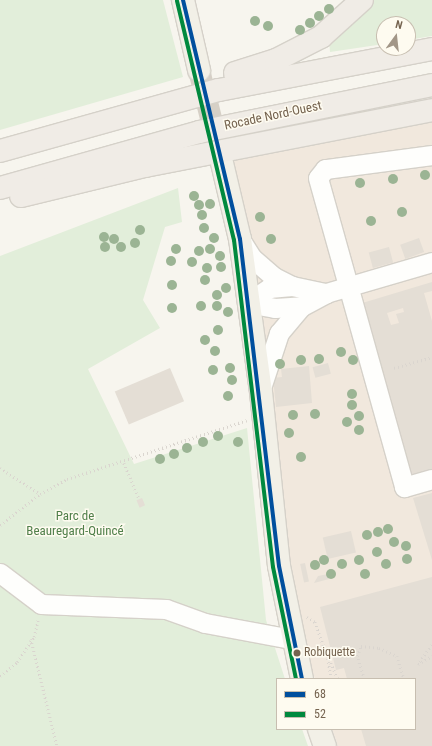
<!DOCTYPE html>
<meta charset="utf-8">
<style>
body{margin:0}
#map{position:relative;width:432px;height:746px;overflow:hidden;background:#f7f5ee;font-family:"Roboto Condensed",sans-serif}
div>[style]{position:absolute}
.commercial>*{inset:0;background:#f1e8dd}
.green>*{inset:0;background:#e2eeda}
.building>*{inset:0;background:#e4ded5;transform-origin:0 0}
.major-tunnel>*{height:22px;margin-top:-11px;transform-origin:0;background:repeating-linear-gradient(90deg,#d6d0c6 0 22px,transparent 0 33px)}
.path>*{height:2.5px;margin-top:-1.25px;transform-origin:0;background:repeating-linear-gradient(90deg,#dad5cf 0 1px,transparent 0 4px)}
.roads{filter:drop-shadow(1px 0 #d5d1c9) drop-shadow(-1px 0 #d5d1c9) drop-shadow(0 1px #d5d1c9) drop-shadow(0 -1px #d5d1c9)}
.minor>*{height:19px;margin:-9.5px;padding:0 9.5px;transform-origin:9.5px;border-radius:9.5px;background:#fefefc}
.major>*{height:22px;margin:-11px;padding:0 11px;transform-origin:11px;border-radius:11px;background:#f2f0e7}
.highway>*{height:22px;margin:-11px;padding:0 11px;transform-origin:11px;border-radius:11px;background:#f0ece6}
.bus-1>*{height:4px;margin:-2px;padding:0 2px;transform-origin:2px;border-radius:2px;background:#004f9e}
.bus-2>*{height:4px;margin:-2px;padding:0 2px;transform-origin:2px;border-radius:2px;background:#00893e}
.trees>*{width:10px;height:10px;margin:-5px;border-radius:50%;background:#9bb494}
.dots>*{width:11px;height:11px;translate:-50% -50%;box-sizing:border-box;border:2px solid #fefbf0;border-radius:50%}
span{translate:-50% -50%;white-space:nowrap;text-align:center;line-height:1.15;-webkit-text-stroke:3px #fefbf0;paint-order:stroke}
.bus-label{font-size:12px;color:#75634f}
.left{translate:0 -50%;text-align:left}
.street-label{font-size:13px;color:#75634f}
.park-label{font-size:13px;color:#507f4a}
.legend{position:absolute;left:276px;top:678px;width:140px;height:52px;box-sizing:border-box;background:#fefbf0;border:1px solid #c7beb0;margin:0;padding:5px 7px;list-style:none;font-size:12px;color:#75634f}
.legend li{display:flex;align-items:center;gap:8px;height:20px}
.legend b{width:20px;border:1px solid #c7beb0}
.north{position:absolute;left:376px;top:16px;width:40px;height:40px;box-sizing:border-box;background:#fefbf0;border:1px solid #c7beb0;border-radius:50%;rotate:15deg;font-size:11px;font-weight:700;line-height:16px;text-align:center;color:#75634f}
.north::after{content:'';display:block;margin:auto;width:14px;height:18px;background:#a29687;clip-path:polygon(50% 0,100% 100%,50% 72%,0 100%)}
</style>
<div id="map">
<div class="commercial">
<div style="clip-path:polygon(432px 117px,432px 746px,338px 746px,332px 729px,415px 729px,415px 679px,315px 679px,307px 657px,283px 520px,260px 300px,228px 159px)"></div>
</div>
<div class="green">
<div style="clip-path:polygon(0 0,163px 0,183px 77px,0 130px)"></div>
<div style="clip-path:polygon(371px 0,432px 0,432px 36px,408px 40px,408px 24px,384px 24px,384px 44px,330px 52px,329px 38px)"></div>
<div style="clip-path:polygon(178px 188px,182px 222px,165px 227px,143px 300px,160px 328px,88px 369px,134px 464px,247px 428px,266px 620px,285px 679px,277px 679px,277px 729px,302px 729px,308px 746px,0 746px,0 256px)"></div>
</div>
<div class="building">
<div style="left:419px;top:238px;width:15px;height:20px;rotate:70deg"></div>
<div style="left:389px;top:247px;width:16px;height:21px;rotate:75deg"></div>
<div style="clip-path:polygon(evenodd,432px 282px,432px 291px,424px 293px,432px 321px,432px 472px,411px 478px,359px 304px,432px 282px,403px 308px,404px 312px,396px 314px,399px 323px,391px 325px,387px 313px,403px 308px)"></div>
<div style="left:328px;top:363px;width:11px;height:16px;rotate:75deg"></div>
<div style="clip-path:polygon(309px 366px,312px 403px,276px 407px,273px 378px,282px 377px,281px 369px)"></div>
<div style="left:170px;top:368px;width:36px;height:60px;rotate:67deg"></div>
<div style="clip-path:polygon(432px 493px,432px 560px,413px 498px)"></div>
<div style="left:142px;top:498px;width:8px;height:6px;rotate:67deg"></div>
<div style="left:351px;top:531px;width:22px;height:29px;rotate:77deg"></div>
<div style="left:305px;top:563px;width:19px;height:5px;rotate:78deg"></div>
<div style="clip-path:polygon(328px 574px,329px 579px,314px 583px,318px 576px)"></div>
<div style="clip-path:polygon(432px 577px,432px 746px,366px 746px,361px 729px,415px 729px,415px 679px,347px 679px,344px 668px,336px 670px,320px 607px)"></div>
</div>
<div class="major-tunnel">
<div style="left:199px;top:70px;width:96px;rotate:76.1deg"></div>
</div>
<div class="path">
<div style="left:394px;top:368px;width:40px;rotate:-16deg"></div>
<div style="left:124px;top:463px;width:39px;rotate:67deg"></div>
<div style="left:0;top:468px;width:48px;rotate:33deg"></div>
<div style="left:0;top:525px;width:51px;rotate:-37.8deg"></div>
<div style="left:40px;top:494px;width:31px;rotate:-29deg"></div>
<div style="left:67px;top:479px;width:189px;rotate:-18.1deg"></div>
<div style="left:307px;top:617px;width:9px;rotate:32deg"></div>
<div style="left:315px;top:622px;width:32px;rotate:70deg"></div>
<div style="left:31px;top:639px;width:110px;rotate:76.3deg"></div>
<div style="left:432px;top:645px;width:24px;rotate:126deg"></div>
<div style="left:418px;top:664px;width:16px;rotate:-30deg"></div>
<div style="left:313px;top:655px;width:29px;rotate:-14deg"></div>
<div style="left:0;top:676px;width:22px;rotate:-39deg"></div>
<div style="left:17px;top:662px;width:30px;rotate:-56deg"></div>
<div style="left:34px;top:637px;width:18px;rotate:-77deg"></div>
<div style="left:331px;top:679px;width:27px;rotate:-100deg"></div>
<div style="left:326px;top:652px;width:30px;rotate:66deg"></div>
<div style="left:364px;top:679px;width:24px;rotate:-107deg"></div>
<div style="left:357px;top:656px;width:11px;rotate:-68deg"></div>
<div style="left:361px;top:646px;width:18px;rotate:6deg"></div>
<div style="left:379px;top:648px;width:20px;rotate:24deg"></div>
<div style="left:397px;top:656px;width:24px;rotate:73deg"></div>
</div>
<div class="roads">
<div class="minor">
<div style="left:432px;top:155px;width:108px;rotate:172.5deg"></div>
<div style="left:325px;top:169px;width:11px;rotate:128deg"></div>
<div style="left:318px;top:178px;width:321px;rotate:74.4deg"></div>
<div style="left:404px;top:487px;width:29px;rotate:-16deg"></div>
<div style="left:240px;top:239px;width:22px;rotate:58deg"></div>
<div style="left:252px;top:258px;width:29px;rotate:41deg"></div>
<div style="left:274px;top:277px;width:20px;rotate:27deg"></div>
<div style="left:292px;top:286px;width:35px;rotate:12deg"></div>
<div style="left:247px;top:303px;width:28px;rotate:10deg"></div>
<div style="left:275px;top:308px;width:27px;rotate:-4deg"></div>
<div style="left:302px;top:306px;width:27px;rotate:-28deg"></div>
<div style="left:326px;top:293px;width:110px;rotate:-16.3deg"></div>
<div style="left:247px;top:303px;width:27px;rotate:-34deg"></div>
<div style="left:269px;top:288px;width:23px;rotate:-5deg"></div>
<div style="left:262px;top:385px;width:55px;rotate:-71.9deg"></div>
<div style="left:279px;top:333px;width:35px;rotate:-50deg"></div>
<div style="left:0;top:573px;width:51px;rotate:37.1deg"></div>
<div style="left:41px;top:604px;width:125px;rotate:2.3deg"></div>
<div style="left:166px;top:609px;width:41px;rotate:19.7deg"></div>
<div style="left:205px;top:623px;width:87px;rotate:10.5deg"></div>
</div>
<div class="major">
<div style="left:183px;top:0;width:72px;rotate:77.1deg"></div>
<div style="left:222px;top:163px;width:78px;rotate:76.7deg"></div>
<div style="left:240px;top:239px;width:154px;rotate:82.2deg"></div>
<div style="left:261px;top:392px;width:175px;rotate:84.1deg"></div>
<div style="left:279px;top:566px;width:115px;rotate:78.5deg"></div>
<div style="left:319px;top:729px;width:18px;rotate:71deg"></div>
</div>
<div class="highway">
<div style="left:235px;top:73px;width:43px;rotate:-17.6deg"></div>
<div style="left:276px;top:60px;width:51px;rotate:-27.1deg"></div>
<div style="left:321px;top:37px;width:55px;rotate:-42.1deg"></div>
<div style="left:0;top:151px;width:227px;rotate:-15.6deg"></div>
<div style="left:219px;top:90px;width:217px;rotate:-10.9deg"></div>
<div style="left:0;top:188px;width:207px;rotate:-15.7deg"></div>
<div style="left:199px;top:132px;width:238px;rotate:-11.4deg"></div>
<div style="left:21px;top:196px;width:128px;rotate:-13.6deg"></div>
<div style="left:145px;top:166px;width:292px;rotate:-11deg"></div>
</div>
</div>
<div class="bus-1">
<div style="left:183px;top:0;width:246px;rotate:76.6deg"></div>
<div style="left:240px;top:239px;width:329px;rotate:83.2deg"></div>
<div style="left:279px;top:566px;width:115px;rotate:78.5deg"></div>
</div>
<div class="bus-2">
<div style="left:177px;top:1px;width:246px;rotate:76.6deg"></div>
<div style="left:234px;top:240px;width:329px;rotate:83.2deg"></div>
<div style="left:273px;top:567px;width:114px;rotate:78.4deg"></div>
</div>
<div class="trees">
<div style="left:329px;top:9px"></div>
<div style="left:319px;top:16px"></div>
<div style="left:255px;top:21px"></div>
<div style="left:310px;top:23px"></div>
<div style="left:268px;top:26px"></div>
<div style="left:300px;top:30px"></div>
<div style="left:425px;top:175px"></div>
<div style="left:393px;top:179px"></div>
<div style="left:360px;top:183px"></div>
<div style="left:194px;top:196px"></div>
<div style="left:210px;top:204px"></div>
<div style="left:199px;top:205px"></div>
<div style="left:402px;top:212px"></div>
<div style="left:202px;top:215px"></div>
<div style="left:260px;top:217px"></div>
<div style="left:371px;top:221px"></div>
<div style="left:204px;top:228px"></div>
<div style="left:140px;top:230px"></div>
<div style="left:104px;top:237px"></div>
<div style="left:214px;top:238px"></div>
<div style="left:114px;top:239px"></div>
<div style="left:271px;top:239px"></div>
<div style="left:135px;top:243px"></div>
<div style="left:105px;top:247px"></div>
<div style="left:121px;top:247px"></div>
<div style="left:176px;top:249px"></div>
<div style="left:210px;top:249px"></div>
<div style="left:199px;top:251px"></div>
<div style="left:220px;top:256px"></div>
<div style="left:171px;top:261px"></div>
<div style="left:192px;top:262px"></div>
<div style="left:221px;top:267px"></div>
<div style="left:207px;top:268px"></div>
<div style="left:205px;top:280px"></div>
<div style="left:172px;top:285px"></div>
<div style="left:226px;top:288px"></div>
<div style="left:217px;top:295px"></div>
<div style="left:201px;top:306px"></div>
<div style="left:217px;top:306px"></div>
<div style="left:172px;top:308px"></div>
<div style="left:228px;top:312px"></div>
<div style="left:218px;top:330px"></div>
<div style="left:205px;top:340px"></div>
<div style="left:215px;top:351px"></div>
<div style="left:341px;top:352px"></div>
<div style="left:319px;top:359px"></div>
<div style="left:301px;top:360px"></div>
<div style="left:353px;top:360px"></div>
<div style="left:280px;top:364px"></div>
<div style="left:230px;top:368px"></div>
<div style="left:213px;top:370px"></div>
<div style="left:232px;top:380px"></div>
<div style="left:352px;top:394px"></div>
<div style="left:228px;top:396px"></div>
<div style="left:352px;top:405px"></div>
<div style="left:315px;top:414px"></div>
<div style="left:293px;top:415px"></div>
<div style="left:359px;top:416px"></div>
<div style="left:347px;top:422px"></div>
<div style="left:359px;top:430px"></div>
<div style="left:289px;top:433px"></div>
<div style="left:218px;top:436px"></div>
<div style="left:203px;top:442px"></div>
<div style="left:238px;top:442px"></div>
<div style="left:187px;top:448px"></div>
<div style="left:174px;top:454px"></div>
<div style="left:301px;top:457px"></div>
<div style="left:160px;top:459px"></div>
<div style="left:388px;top:529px"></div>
<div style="left:378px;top:532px"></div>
<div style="left:367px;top:535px"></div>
<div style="left:394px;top:542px"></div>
<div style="left:406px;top:546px"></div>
<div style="left:377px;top:552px"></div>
<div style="left:407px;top:559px"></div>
<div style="left:324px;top:560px"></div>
<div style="left:359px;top:560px"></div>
<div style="left:342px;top:564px"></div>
<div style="left:386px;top:564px"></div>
<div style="left:315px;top:565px"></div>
<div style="left:331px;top:574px"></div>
<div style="left:365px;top:574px"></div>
</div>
<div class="dots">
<div style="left:297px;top:653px;background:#75634f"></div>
</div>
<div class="bus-label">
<span class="left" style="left:304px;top:653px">Robiquette</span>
</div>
<div class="street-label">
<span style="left:273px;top:116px;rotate:-12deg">Rocade Nord-Ouest</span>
</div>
<div class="park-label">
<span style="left:75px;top:524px">Parc de<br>Beauregard-Quincé</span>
</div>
<ul class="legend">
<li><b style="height:5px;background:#004f9e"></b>68</li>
<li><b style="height:5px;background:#00893e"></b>52</li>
</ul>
<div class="north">N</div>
</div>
